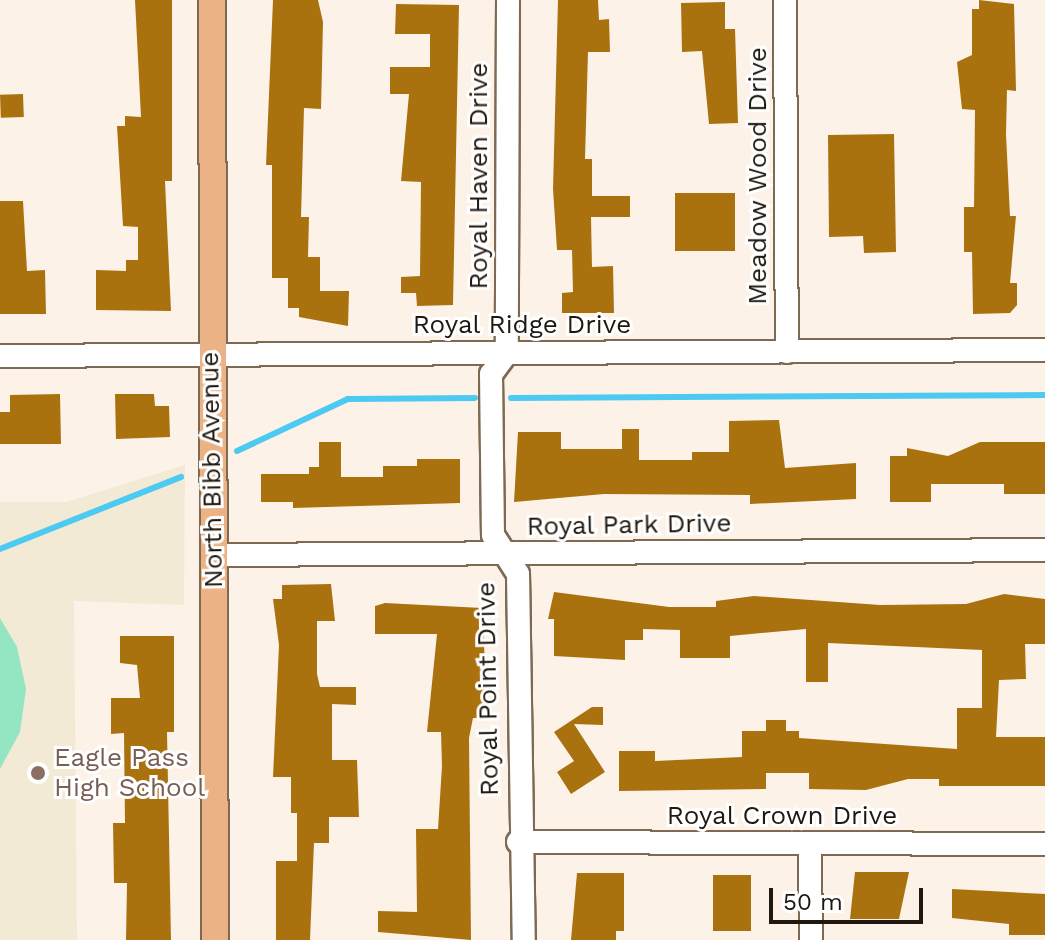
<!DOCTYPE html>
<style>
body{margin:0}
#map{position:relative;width:1045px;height:940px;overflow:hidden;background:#fcf2e8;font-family:"Work Sans",sans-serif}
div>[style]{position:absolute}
.education>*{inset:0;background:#f2ead4}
.green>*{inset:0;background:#93e6c1}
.stream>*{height:6px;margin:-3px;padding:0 3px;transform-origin:3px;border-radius:3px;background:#4dcaf2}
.building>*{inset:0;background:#aa720f;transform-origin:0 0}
.roads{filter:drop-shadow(2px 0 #7e6a53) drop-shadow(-2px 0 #7e6a53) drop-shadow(0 2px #7e6a53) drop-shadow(0 -2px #7e6a53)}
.minor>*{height:22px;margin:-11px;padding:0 11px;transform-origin:11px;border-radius:11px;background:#fff}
.major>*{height:26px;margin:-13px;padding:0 13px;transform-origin:13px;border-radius:13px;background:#ebb285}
.dots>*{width:22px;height:22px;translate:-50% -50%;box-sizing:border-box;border:4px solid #fff;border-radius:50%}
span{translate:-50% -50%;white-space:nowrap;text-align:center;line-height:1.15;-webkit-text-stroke:6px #fff;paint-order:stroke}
.street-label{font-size:26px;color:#20180f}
.education-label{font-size:26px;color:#785e54}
.left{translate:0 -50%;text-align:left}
.scale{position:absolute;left:769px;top:888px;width:154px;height:36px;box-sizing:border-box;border:4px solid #20180f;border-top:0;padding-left:10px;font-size:24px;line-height:28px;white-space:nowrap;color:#20180f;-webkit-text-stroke:6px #fff;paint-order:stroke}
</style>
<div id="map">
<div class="education">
<div style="clip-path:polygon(185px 465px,184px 605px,74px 601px,77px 940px,0 940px,0 502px,66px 502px)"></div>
</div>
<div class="green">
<div style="clip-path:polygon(0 618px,17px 647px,26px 689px,20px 732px,0 769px)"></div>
</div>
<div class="stream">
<div style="left:511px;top:398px;width:534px;rotate:-0.32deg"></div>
<div style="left:237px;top:451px;width:123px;rotate:-25.1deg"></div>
<div style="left:348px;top:399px;width:127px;rotate:-0.5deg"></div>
<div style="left:0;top:549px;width:195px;rotate:-21.7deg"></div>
</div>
<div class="building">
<div style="clip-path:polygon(135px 0,172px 0,172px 181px,165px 181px,171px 311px,96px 310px,96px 270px,126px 271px,126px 260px,138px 260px,138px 227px,123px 226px,117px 126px,125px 126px,125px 116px,141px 117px)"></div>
<div style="clip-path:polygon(273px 0,318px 0,323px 22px,321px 109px,304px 108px,301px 217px,309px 217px,308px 257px,320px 257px,320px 291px,349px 291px,348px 326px,299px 317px,299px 308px,288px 308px,288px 278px,272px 278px,272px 165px,266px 165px)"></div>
<div style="clip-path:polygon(558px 0,598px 0,599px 20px,609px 19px,610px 52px,588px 52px,585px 159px,592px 159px,592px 196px,630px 196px,630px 217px,591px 217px,592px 267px,613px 266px,614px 313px,562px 313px,562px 293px,573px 292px,572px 250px,557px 250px,553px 189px)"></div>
<div style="clip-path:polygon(979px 0,1014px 4px,1016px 91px,1007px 90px,1006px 134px,1010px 216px,1016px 216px,1010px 283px,1017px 283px,1017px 305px,1010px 313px,973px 314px,972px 252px,964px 252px,964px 207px,974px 207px,975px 110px,962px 109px,957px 62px,972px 55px,972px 9px,979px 9px)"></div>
<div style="clip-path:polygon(725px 2px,725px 29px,735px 29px,738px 123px,709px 124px,702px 51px,682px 52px,681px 3px)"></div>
<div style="clip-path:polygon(396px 4px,459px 5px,453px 305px,417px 306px,416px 293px,401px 293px,401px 277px,420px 276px,421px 182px,401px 181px,409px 94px,390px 94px,390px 67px,430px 67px,430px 34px,395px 34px)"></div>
<div style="left:23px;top:94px;width:23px;height:23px;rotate:88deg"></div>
<div style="clip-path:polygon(894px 134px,896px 252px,864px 253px,863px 236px,829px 237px,828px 135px)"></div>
<div style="left:675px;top:193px;width:60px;height:58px"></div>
<div style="clip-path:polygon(0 201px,23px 201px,27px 271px,45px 270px,46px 314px,0 314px)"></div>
<div style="clip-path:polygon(60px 394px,61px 444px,0 444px,0 412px,10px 412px,10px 395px)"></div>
<div style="clip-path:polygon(115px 394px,154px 394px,155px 406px,169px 406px,170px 437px,116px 439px)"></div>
<div style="clip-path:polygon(779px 420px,785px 468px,856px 463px,856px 499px,750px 504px,750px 495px,604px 494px,514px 502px,518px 432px,561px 432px,561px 449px,622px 449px,622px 429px,639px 429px,639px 460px,692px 460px,692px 452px,729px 452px,729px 421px)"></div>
<div style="clip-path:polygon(319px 442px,341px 442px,341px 477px,383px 477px,383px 466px,417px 466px,417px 459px,460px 459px,460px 503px,293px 508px,293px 502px,261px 502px,261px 474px,309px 474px,309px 467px,319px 467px)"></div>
<div style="clip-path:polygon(980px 442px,1045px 442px,1045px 494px,1004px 494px,1004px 484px,931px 484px,931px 502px,890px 502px,890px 456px,907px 456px,907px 448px,948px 456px)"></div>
<div style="clip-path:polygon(331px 584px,335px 621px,317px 621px,317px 674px,320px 687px,356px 687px,356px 705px,332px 704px,332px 760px,357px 760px,359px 817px,329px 817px,329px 843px,314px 843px,310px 940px,276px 940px,276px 861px,297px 861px,297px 813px,291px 813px,291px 777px,273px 777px,279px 645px,273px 599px,282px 599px,282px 585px)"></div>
<div style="clip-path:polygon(554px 592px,669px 607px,716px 607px,716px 601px,754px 596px,880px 605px,966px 604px,1004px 594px,1045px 599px,1045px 644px,1025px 644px,1026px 679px,999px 680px,996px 737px,1045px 737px,1045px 786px,939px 786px,939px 779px,908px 779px,866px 790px,809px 789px,809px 773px,766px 773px,766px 789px,619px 791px,619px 751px,655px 751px,655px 761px,742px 757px,742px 731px,766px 731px,766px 720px,786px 720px,786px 731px,799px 731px,799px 738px,957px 749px,957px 708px,982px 708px,982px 650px,828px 643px,828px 682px,806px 682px,806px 629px,730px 636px,730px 658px,680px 658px,680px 630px,643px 629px,643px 640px,625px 640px,625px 660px,554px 656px,554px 619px,548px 619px)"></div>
<div style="clip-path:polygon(385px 603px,482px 608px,488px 718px,473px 718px,469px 738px,471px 940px,378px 932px,378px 911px,417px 912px,416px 829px,438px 829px,442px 766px,441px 732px,427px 732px,437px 634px,375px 634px,375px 606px)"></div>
<div style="clip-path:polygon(120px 636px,174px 636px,174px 732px,167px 732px,171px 940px,126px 940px,127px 883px,114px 883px,113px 823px,125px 823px,124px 733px,111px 734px,111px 698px,140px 698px,137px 665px,120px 663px)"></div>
<div style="clip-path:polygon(592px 707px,603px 707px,603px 725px,574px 724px,605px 772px,571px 794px,557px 772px,574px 761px,554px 732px)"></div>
<div style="clip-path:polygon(855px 872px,909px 872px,899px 919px,850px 919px)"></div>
<div style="clip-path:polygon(577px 873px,624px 873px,624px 931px,616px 931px,616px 940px,571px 940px)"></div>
<div style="left:713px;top:875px;width:38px;height:56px"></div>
<div style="clip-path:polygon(952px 889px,1045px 894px,1045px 935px,1009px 935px,1009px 924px,952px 918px)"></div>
</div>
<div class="roads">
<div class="minor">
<div style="left:508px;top:0;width:353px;rotate:90.2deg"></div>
<div style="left:507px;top:353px;width:26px;rotate:127deg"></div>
<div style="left:491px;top:374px;width:161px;rotate:89.3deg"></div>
<div style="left:493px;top:535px;width:46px;rotate:57.3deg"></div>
<div style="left:518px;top:574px;width:366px;rotate:89.1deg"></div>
<div style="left:785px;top:0;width:352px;rotate:89.7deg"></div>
<div style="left:0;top:356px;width:1045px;rotate:-0.33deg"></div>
<div style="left:214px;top:555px;width:831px;rotate:-0.34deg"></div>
<div style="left:518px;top:842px;width:527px;rotate:0.22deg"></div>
<div style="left:810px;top:845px;width:95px;rotate:89.4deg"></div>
</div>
<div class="major">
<div style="left:212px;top:0;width:940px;rotate:89.82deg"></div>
</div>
</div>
<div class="dots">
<div style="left:38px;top:773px;background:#8d6e63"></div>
</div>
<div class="street-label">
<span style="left:479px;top:176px;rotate:-90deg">Royal Haven Drive</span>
<span style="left:758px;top:176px;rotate:-90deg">Meadow Wood Drive</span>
<span style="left:522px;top:325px">Royal Ridge Drive</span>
<span style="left:212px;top:470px;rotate:-91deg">North Bibb Avenue</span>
<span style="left:629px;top:525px;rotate:-1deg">Royal Park Drive</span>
<span style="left:488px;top:689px;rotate:-91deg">Royal Point Drive</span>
<span style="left:782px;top:816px">Royal Crown Drive</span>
</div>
<div class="education-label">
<span class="left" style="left:54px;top:773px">Eagle Pass<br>High School</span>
</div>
<div class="scale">50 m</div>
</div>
